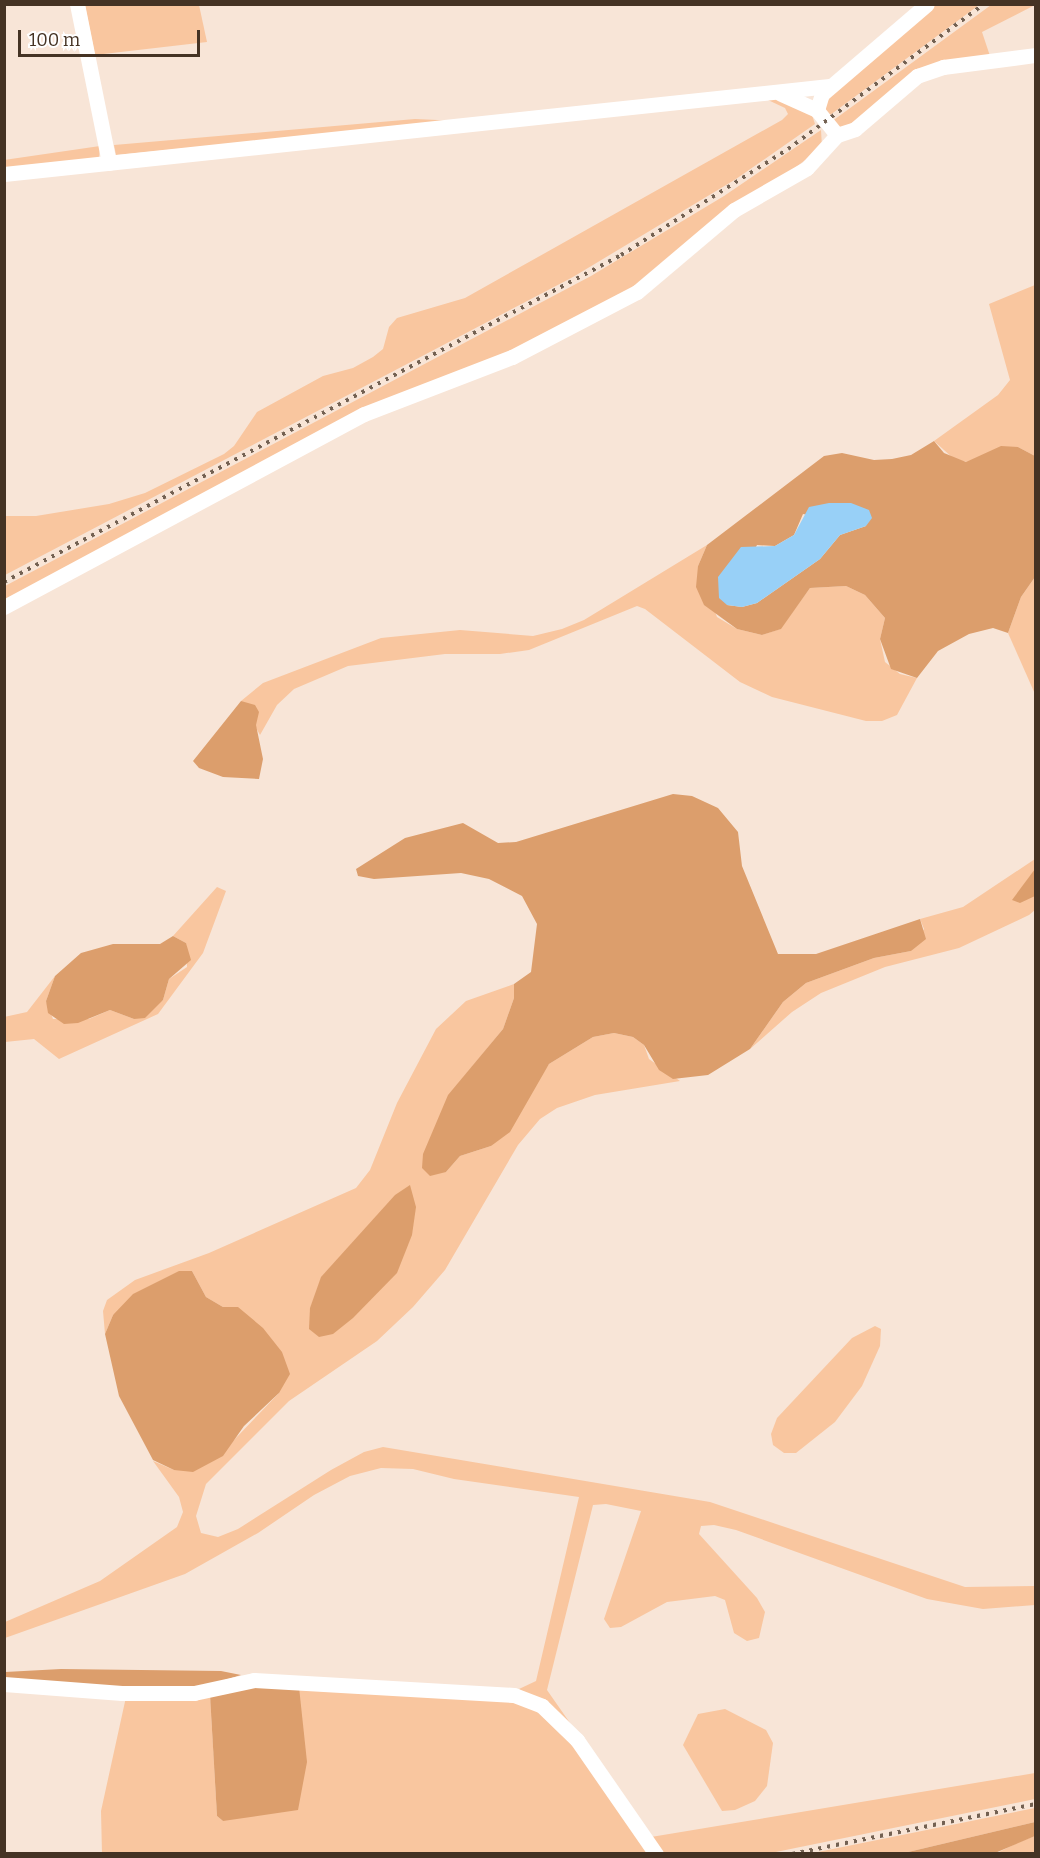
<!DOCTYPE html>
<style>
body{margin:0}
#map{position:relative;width:1040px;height:1858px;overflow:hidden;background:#f8e5d7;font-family:Bitter,serif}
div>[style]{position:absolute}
.green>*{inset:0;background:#f9c69f}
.forest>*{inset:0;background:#dc9e6c}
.water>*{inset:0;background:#98d0f7}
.minor>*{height:15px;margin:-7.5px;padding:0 7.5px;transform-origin:7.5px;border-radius:7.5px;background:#fff}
.rail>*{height:4px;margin-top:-2px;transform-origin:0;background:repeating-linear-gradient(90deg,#736152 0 3px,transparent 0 9px)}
span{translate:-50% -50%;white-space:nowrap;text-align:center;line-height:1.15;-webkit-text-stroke:5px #fff;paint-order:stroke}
.frame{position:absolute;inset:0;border:6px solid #453324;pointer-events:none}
.scale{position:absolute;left:18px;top:30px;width:182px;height:27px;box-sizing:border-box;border:3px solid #453324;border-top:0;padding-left:8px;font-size:18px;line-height:21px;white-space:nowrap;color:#453324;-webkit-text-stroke:4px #fff;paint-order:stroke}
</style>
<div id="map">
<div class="green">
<div style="clip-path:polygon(85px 5px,199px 5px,207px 42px,95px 55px)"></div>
<div style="clip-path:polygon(933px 5px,979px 5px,826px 118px,826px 97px,869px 64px)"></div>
<div style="clip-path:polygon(991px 5px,1035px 5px,982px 32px,990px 56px,937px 63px,855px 123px,839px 128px,831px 122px)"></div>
<div style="clip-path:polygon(780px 99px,812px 115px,815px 124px,736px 179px,573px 277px,5px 575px,5px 516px,36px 516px,109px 504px,145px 493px,224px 454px,234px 446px,257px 412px,323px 376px,353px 368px,373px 357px,383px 349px,389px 327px,397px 318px,465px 298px,782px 120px,788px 114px,785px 108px,768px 100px)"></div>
<div style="clip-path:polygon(415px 119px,460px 121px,116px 155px,114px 145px)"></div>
<div style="clip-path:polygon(821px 130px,822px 147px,653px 277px,517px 350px,469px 369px,5px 603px,5px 586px,591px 276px,724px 196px)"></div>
<div style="clip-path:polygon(100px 146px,99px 159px,5px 168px,4px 160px)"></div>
<div style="clip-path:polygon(1035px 285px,1035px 456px,1018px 447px,967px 462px,954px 459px,934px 441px,998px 395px,1010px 380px,989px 304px)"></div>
<div style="clip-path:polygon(707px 545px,698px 566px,717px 617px,737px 629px,762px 635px,780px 629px,810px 588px,846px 586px,865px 595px,885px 618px,880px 639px,885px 662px,900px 674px,917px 678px,897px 715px,882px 721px,866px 721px,772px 697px,740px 682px,645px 609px,637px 606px,529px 650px,500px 654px,445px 654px,348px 666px,294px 689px,277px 705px,260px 735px,241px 701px,263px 683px,381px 638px,460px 630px,533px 636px,562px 629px,584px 620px)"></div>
<div style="clip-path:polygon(1035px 577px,1035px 694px,1008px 633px,1021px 597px)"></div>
<div style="clip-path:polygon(1035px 859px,1035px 910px,1029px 915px,959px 948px,885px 967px,821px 993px,792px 1012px,750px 1049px,783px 1002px,806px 983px,874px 958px,911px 951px,924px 929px,920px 919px,963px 907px)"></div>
<div style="clip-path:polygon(217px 887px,226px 891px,203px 953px,158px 1014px,59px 1059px,34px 1039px,5px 1042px,4px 1017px,27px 1012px,55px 976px,46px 1001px,53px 1019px,89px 1019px,110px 1010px,134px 1019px,163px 1000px,169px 979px,187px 967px,186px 943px,173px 936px)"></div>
<div style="clip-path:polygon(514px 984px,514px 998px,503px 1029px,448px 1096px,446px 1172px,460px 1156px,491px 1146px,549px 1064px,593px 1037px,614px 1033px,633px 1037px,644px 1045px,649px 1059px,680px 1081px,595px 1095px,557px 1108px,540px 1119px,518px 1145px,445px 1270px,413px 1307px,377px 1341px,289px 1401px,206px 1484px,196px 1516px,201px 1533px,218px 1537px,238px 1529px,331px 1470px,364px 1452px,383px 1447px,710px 1502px,965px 1587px,1035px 1586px,1035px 1605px,983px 1609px,927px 1599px,736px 1530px,714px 1525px,701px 1526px,699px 1534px,757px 1598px,765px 1612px,759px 1638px,747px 1641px,734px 1633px,725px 1600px,715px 1596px,667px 1602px,621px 1627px,610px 1628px,604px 1619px,641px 1511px,606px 1504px,593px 1505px,547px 1690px,577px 1733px,519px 1689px,536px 1681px,579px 1497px,454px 1479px,413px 1469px,381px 1468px,350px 1476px,314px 1495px,258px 1533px,185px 1574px,5px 1638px,5px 1622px,100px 1581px,177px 1527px,183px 1512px,179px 1497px,153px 1461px,174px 1470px,234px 1440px,279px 1393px,223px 1307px,206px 1297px,192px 1271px,113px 1315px,105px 1334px,103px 1311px,107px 1300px,135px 1280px,209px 1253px,356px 1188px,370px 1170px,397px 1103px,436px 1029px,466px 1001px)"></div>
<div style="clip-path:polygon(875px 1326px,881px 1329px,880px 1346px,862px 1386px,835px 1422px,796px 1453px,784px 1453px,773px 1445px,771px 1434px,777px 1418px,852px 1338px)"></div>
<div style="clip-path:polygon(299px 1687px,503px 1697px,540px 1711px,597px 1771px,650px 1853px,102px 1854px,101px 1811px,126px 1697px,210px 1695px,217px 1816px,223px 1821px)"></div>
<div style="clip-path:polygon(725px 1709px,766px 1730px,773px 1743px,767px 1786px,755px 1801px,735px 1810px,722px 1811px,683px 1745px,698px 1714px)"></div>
<div style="clip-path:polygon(1035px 1773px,1035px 1799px,771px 1853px,662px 1853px,651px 1837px)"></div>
<div style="clip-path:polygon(1035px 1808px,1035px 1822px,904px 1853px,813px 1853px)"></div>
<div style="clip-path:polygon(1035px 1836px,1035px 1853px,995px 1854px,1019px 1842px)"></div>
</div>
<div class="forest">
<div style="clip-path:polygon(evenodd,934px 441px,944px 453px,966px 462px,1001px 446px,1018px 447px,1035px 456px,1035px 577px,1021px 597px,1008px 633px,993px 628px,969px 634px,938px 651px,917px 678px,891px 669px,880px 639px,885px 618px,865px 595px,846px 586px,810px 588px,781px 629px,762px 635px,737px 629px,704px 605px,696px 587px,698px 566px,707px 545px,824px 456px,842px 453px,874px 460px,892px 459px,911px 455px,934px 441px,803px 514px,866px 526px,840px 535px,820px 559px,757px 603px,742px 607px,727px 605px,757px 545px,775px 546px,794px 535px,803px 514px)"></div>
<div style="clip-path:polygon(241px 701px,255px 705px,259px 712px,256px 725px,263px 759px,259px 779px,223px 777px,199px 768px,193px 761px)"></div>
<div style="clip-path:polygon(673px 794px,692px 796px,718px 808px,738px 832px,742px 866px,778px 954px,816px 954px,920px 919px,926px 939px,911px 951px,874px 958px,806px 983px,783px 1002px,750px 1049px,708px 1075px,673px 1079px,659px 1070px,644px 1045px,633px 1037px,614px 1033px,593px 1037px,549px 1064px,510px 1132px,491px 1146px,460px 1156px,446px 1172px,430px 1176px,422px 1168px,423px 1154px,448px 1095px,503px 1029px,514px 998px,514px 984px,531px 972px,537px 924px,522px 896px,489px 879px,461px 873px,374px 879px,358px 876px,356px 869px,405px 838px,463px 823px,498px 843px,516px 842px)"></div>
<div style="clip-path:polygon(1035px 869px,1035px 896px,1020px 903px,1012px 900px)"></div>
<div style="clip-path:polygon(173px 936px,186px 943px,191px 960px,169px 979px,163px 1000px,145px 1018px,134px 1019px,110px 1010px,78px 1023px,64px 1024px,48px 1013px,46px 1001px,55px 976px,81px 953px,113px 944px,160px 944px)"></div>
<div style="clip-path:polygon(410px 1185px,416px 1207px,412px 1235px,397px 1273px,353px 1318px,333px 1334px,319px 1337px,309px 1329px,310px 1308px,321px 1277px,395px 1195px)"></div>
<div style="clip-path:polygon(179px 1271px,192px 1271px,206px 1297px,223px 1307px,238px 1307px,263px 1328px,282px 1352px,290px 1374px,279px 1393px,244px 1426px,223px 1456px,193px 1472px,174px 1470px,153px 1460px,119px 1396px,105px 1334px,113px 1315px,133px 1294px)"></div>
<div style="clip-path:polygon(61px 1669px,221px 1671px,241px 1675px,202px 1687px,111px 1687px,5px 1680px,5px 1672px)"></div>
<div style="clip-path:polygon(299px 1687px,307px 1762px,298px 1810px,223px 1821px,217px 1816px,210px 1695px,227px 1688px)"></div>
<div style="clip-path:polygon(1035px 1822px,1035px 1836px,995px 1853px,904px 1853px)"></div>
</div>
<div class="water">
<div style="clip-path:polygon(829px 503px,851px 503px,869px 510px,872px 518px,866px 526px,840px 535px,820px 559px,757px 603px,742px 607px,727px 605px,719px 598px,718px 577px,741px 547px,775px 546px,794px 535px,809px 507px)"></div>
</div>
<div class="minor">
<div style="left:77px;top:4px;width:162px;rotate:78.6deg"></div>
<div style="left:781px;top:94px;width:39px;rotate:24deg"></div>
<div style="left:837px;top:135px;width:32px;rotate:-129deg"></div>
<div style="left:817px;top:110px;width:17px;rotate:-73deg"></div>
<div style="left:822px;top:94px;width:138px;rotate:-40.6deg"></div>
<div style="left:4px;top:174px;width:830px;rotate:-6.09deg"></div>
<div style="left:4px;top:607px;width:408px;rotate:-28.2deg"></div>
<div style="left:364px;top:414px;width:159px;rotate:-21.1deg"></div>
<div style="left:512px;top:357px;width:141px;rotate:-27.5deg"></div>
<div style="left:637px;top:292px;width:127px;rotate:-40.2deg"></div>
<div style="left:734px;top:210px;width:84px;rotate:-29.9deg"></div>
<div style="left:807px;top:168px;width:45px;rotate:-47.7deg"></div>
<div style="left:837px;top:135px;width:19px;rotate:-18deg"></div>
<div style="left:855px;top:129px;width:82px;rotate:-40.5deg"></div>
<div style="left:917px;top:76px;width:28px;rotate:-19deg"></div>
<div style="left:943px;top:67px;width:94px;rotate:-7.4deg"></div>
<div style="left:4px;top:1684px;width:118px;rotate:4.4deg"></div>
<div style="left:122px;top:1693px;width:72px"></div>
<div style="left:194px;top:1693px;width:61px;rotate:-12.2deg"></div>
<div style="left:254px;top:1680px;width:260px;rotate:3.3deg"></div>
<div style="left:514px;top:1695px;width:30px;rotate:21deg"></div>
<div style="left:542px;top:1706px;width:49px;rotate:44.2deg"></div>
<div style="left:577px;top:1740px;width:139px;rotate:55.3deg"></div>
</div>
<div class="rail">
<div style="left:4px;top:582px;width:698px;rotate:-27.92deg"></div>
<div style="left:621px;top:255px;width:198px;rotate:-32.4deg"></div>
<div style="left:788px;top:149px;width:244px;rotate:-36.5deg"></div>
<div style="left:792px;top:1854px;width:249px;rotate:-11.6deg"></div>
</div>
<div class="frame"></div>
<div class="scale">100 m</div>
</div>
